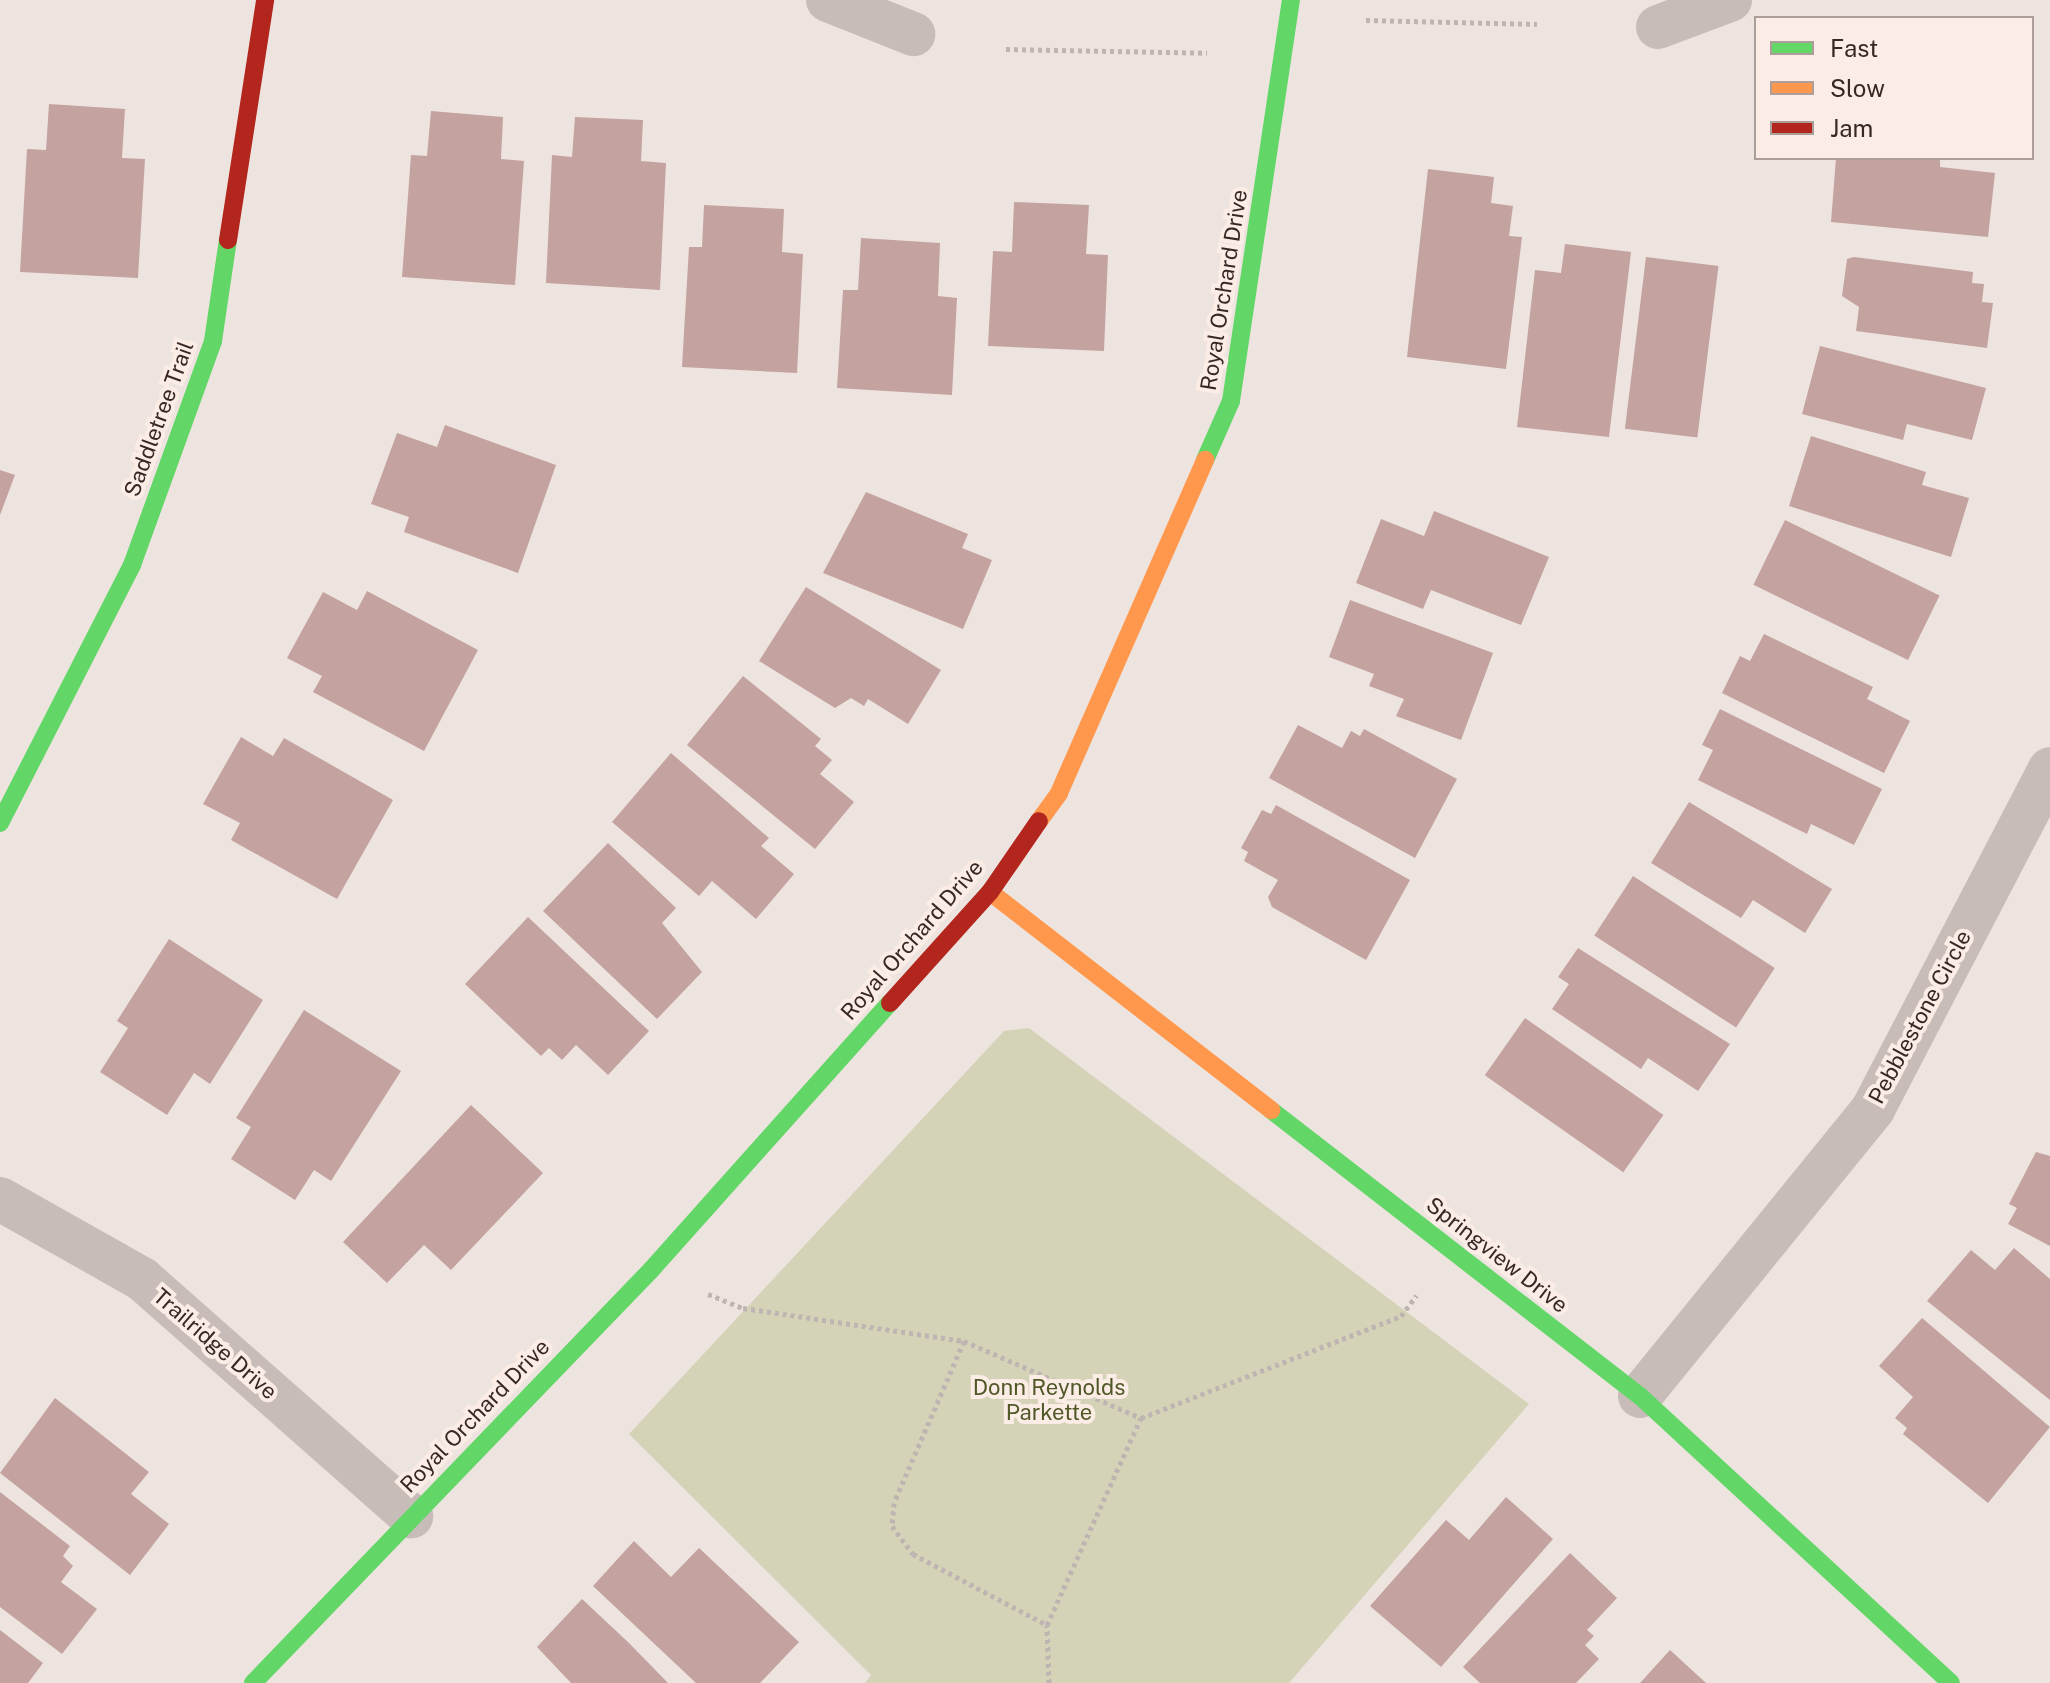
<!DOCTYPE html>
<style>
body{margin:0}
#map{position:relative;width:2050px;height:1683px;overflow:hidden;background:#eee4df;font-family:"Public Sans",sans-serif}
div>[style]{position:absolute}
.green>*{inset:0;background:#d4d2b7}
.building>*{inset:0;background:#c3a29f;transform-origin:0 0}
.path>*{height:5px;margin-top:-2.5px;transform-origin:0;background:repeating-linear-gradient(90deg,#bfb4b1 0 4px,transparent 0 8px)}
.street>*{height:44px;margin:-22px;padding:0 22px;transform-origin:22px;border-radius:22px;background:#c7bcb8}
.fast>*{height:18px;margin:-9px;padding:0 9px;transform-origin:9px;border-radius:9px;background:#63d668}
.slow>*{height:18px;margin:-9px;padding:0 9px;transform-origin:9px;border-radius:9px;background:#ff974d}
.jam>*{height:18px;margin:-9px;padding:0 9px;transform-origin:9px;border-radius:9px;background:#b3261e}
span{translate:-50% -50%;white-space:nowrap;text-align:center;line-height:1.15;-webkit-text-stroke:8px #fbede5;paint-order:stroke}
.street-label{font-size:22px;color:#372826}
.park-label{font-size:22px;color:#515827}
.legend{position:absolute;left:1754px;top:16px;width:280px;height:144px;box-sizing:border-box;background:#fbede5;border:2px solid #ad9e99;margin:0;padding:10px 14px;list-style:none;font-size:24px;color:#372826}
.legend li{display:flex;align-items:center;gap:16px;height:40px}
.legend b{width:40px;border:2px solid #ad9e99}
</style>
<div id="map">
<div class="green">
<div style="clip-path:polygon(1029px 1028px,1529px 1404px,1289px 1683px,865px 1683px,871px 1675px,629px 1434px,1004px 1031px)"></div>
</div>
<div class="building">
<div style="clip-path:polygon(49px 104px,125px 109px,122px 158px,145px 159px,138px 278px,20px 272px,27px 149px,46px 150px)"></div>
<div style="clip-path:polygon(431px 111px,503px 117px,501px 159px,524px 161px,515px 285px,402px 277px,411px 155px,427px 156px)"></div>
<div style="clip-path:polygon(575px 117px,643px 120px,641px 161px,666px 163px,660px 290px,546px 283px,552px 155px,572px 157px)"></div>
<div style="clip-path:polygon(1836px 158px,1940px 158px,1940px 167px,1995px 173px,1988px 237px,1831px 222px)"></div>
<div style="clip-path:polygon(1428px 169px,1494px 177px,1491px 203px,1513px 206px,1509px 236px,1522px 237px,1506px 369px,1407px 357px)"></div>
<div style="clip-path:polygon(1014px 202px,1089px 205px,1086px 254px,1108px 255px,1104px 351px,988px 346px,993px 251px,1012px 252px)"></div>
<div style="clip-path:polygon(704px 205px,784px 209px,782px 252px,803px 254px,797px 373px,682px 367px,689px 247px,702px 247px)"></div>
<div style="clip-path:polygon(861px 238px,940px 243px,938px 296px,957px 298px,952px 395px,837px 388px,843px 290px,858px 290px)"></div>
<div style="clip-path:polygon(1565px 244px,1631px 252px,1609px 437px,1517px 427px,1535px 270px,1561px 273px)"></div>
<div style="left:1646px;top:257px;width:73px;height:173px;rotate:7deg"></div>
<div style="clip-path:polygon(1854px 257px,1973px 272px,1972px 283px,1984px 284px,1982px 302px,1993px 303px,1987px 348px,1856px 331px,1859px 307px,1842px 296px,1847px 259px)"></div>
<div style="clip-path:polygon(1820px 346px,1986px 388px,1972px 440px,1907px 424px,1903px 440px,1802px 414px)"></div>
<div style="clip-path:polygon(445px 425px,556px 465px,518px 573px,404px 532px,409px 517px,371px 504px,397px 433px,437px 447px)"></div>
<div style="clip-path:polygon(1811px 436px,1926px 472px,1922px 485px,1969px 498px,1951px 557px,1789px 506px)"></div>
<div style="clip-path:polygon(0 470px,15px 475px,0 515px)"></div>
<div style="clip-path:polygon(866px 492px,968px 534px,962px 548px,992px 560px,963px 629px,823px 573px)"></div>
<div style="clip-path:polygon(1434px 511px,1549px 557px,1521px 625px,1431px 590px,1423px 609px,1356px 583px,1381px 519px,1424px 536px)"></div>
<div style="left:1785px;top:520px;width:172px;height:72px;rotate:26deg"></div>
<div style="clip-path:polygon(806px 587px,941px 670px,908px 724px,868px 699px,864px 706px,851px 698px,835px 708px,759px 661px)"></div>
<div style="clip-path:polygon(367px 591px,478px 650px,424px 751px,313px 692px,322px 676px,287px 658px,323px 592px,357px 610px)"></div>
<div style="clip-path:polygon(1350px 600px,1493px 653px,1461px 740px,1396px 716px,1404px 699px,1369px 686px,1374px 674px,1329px 657px)"></div>
<div style="clip-path:polygon(1764px 634px,1873px 687px,1867px 699px,1910px 721px,1884px 773px,1722px 693px,1740px 656px,1750px 661px)"></div>
<div style="clip-path:polygon(743px 676px,821px 739px,815px 746px,832px 760px,820px 774px,854px 802px,815px 849px,687px 745px)"></div>
<div style="clip-path:polygon(1720px 709px,1882px 789px,1854px 845px,1811px 824px,1807px 834px,1698px 780px,1713px 750px,1702px 745px)"></div>
<div style="clip-path:polygon(1298px 725px,1342px 748px,1351px 731px,1360px 736px,1364px 729px,1457px 779px,1415px 858px,1269px 778px)"></div>
<div style="clip-path:polygon(241px 737px,273px 756px,284px 738px,393px 800px,337px 899px,231px 840px,240px 823px,203px 804px)"></div>
<div style="clip-path:polygon(671px 753px,769px 838px,761px 846px,794px 874px,756px 919px,712px 881px,699px 896px,612px 822px)"></div>
<div style="clip-path:polygon(1689px 802px,1832px 889px,1805px 933px,1753px 900px,1741px 918px,1651px 863px)"></div>
<div style="clip-path:polygon(1276px 805px,1410px 880px,1366px 960px,1272px 907px,1268px 897px,1278px 880px,1244px 861px,1248px 852px,1241px 848px,1262px 810px,1271px 814px)"></div>
<div style="clip-path:polygon(608px 843px,676px 908px,662px 923px,702px 972px,657px 1019px,543px 911px)"></div>
<div style="left:1633px;top:876px;width:169px;height:71px;rotate:33deg"></div>
<div style="clip-path:polygon(528px 917px,649px 1031px,608px 1075px,576px 1045px,562px 1060px,549px 1048px,541px 1056px,465px 984px)"></div>
<div style="clip-path:polygon(169px 939px,263px 1000px,210px 1084px,194px 1073px,167px 1115px,100px 1072px,128px 1028px,117px 1021px)"></div>
<div style="clip-path:polygon(1578px 948px,1730px 1044px,1698px 1091px,1648px 1058px,1641px 1069px,1552px 1009px,1569px 984px,1558px 977px)"></div>
<div style="clip-path:polygon(304px 1010px,401px 1071px,331px 1181px,314px 1170px,295px 1200px,231px 1159px,251px 1127px,236px 1118px)"></div>
<div style="left:1525px;top:1018px;width:169px;height:70px;rotate:35deg"></div>
<div style="clip-path:polygon(471px 1105px,543px 1173px,451px 1270px,424px 1245px,387px 1283px,343px 1242px)"></div>
<div style="clip-path:polygon(2036px 1152px,2050px 1156px,2050px 1246px,2008px 1224px,2017px 1208px,2009px 1204px)"></div>
<div style="clip-path:polygon(2014px 1248px,2050px 1279px,2050px 1400px,1927px 1301px,1971px 1250px,1995px 1270px)"></div>
<div style="clip-path:polygon(1922px 1318px,2050px 1427px,1988px 1503px,1903px 1434px,1907px 1428px,1895px 1418px,1913px 1397px,1879px 1366px)"></div>
<div style="clip-path:polygon(55px 1398px,149px 1472px,131px 1494px,169px 1524px,130px 1575px,0 1473px)"></div>
<div style="clip-path:polygon(0 1492px,70px 1546px,63px 1556px,73px 1566px,61px 1582px,97px 1609px,62px 1654px,0 1607px)"></div>
<div style="clip-path:polygon(1506px 1497px,1553px 1539px,1441px 1667px,1370px 1606px,1446px 1520px,1469px 1540px)"></div>
<div style="clip-path:polygon(634px 1541px,671px 1577px,699px 1548px,799px 1642px,760px 1683px,696px 1683px,593px 1586px)"></div>
<div style="clip-path:polygon(1570px 1553px,1617px 1598px,1587px 1630px,1594px 1636px,1585px 1645px,1599px 1659px,1576px 1683px,1480px 1683px,1463px 1667px)"></div>
<div style="clip-path:polygon(582px 1599px,629px 1643px,668px 1683px,571px 1683px,537px 1647px)"></div>
<div style="clip-path:polygon(0 1630px,43px 1663px,28px 1683px,0 1683px)"></div>
<div style="clip-path:polygon(1670px 1650px,1706px 1683px,1640px 1683px)"></div>
</div>
<div class="path">
<div style="left:1366px;top:20px;width:171px;rotate:1.3deg"></div>
<div style="left:1006px;top:49px;width:201px;rotate:1.1deg"></div>
<div style="left:708px;top:1294px;width:38px;rotate:22deg"></div>
<div style="left:743px;top:1308px;width:223px;rotate:8.5deg"></div>
<div style="left:964px;top:1341px;width:176px;rotate:113.4deg"></div>
<div style="left:894px;top:1503px;width:23px;rotate:95deg"></div>
<div style="left:892px;top:1526px;width:35px;rotate:53deg"></div>
<div style="left:913px;top:1554px;width:152px;rotate:27.9deg"></div>
<div style="left:964px;top:1341px;width:193px;rotate:23.5deg"></div>
<div style="left:1049px;top:1683px;width:58px;rotate:-92deg"></div>
<div style="left:1047px;top:1625px;width:227px;rotate:-65.6deg"></div>
<div style="left:1141px;top:1418px;width:279px;rotate:-21.4deg"></div>
<div style="left:1401px;top:1316px;width:26px;rotate:-53deg"></div>
</div>
<div class="street">
<div style="left:828px;top:0;width:92px;rotate:21.8deg"></div>
<div style="left:1658px;top:27px;width:77px;rotate:-20.6deg"></div>
<div style="left:0;top:1199px;width:163px;rotate:29.4deg"></div>
<div style="left:142px;top:1279px;width:359px;rotate:41.4deg"></div>
<div style="left:1640px;top:1396px;width:370px;rotate:-50.9deg"></div>
<div style="left:1873px;top:1109px;width:383px;rotate:-62.5deg"></div>
</div>
<div class="fast">
<div style="left:1205px;top:460px;width:64px;rotate:-66.2deg"></div>
<div style="left:1231px;top:401px;width:405px;rotate:-81.5deg"></div>
<div style="left:0;top:823px;width:290px;rotate:-62.9deg"></div>
<div style="left:132px;top:565px;width:238px;rotate:-70.1deg"></div>
<div style="left:213px;top:341px;width:102px;rotate:-81.6deg"></div>
<div style="left:1271px;top:1110px;width:467px;rotate:37.8deg"></div>
<div style="left:1640px;top:1396px;width:423px;rotate:42.7deg"></div>
<div style="left:253px;top:1683px;width:574px;rotate:-46.06deg"></div>
<div style="left:651px;top:1270px;width:358px;rotate:-48.2deg"></div>
</div>
<div class="slow">
<div style="left:1039px;top:821px;width:34px;rotate:-54deg"></div>
<div style="left:1059px;top:793px;width:364px;rotate:-66.3deg"></div>
<div style="left:990px;top:892px;width:356px;rotate:37.8deg"></div>
</div>
<div class="jam">
<div style="left:228px;top:240px;width:243px;rotate:-81.2deg"></div>
<div style="left:890px;top:1003px;width:149px;rotate:-48deg"></div>
<div style="left:990px;top:892px;width:86px;rotate:-55.4deg"></div>
</div>
<div class="street-label">
<span style="left:1224px;top:290px;rotate:-81deg">Royal Orchard Drive</span>
<span style="left:159px;top:419px;rotate:-70deg">Saddletree Trail</span>
<span style="left:912px;top:940px;rotate:-49deg">Royal Orchard Drive</span>
<span style="left:1920px;top:1017px;rotate:-62deg">Pebblestone Circle</span>
<span style="left:1497px;top:1255px;rotate:38deg">Springview Drive</span>
<span style="left:215px;top:1344px;rotate:41deg">Trailridge Drive</span>
<span style="left:475px;top:1416px;rotate:-46deg">Royal Orchard Drive</span>
</div>
<div class="park-label">
<span style="left:1049px;top:1400px">Donn Reynolds<br>Parkette</span>
</div>
<ul class="legend">
<li><b style="height:10px;background:#63d668"></b>Fast</li>
<li><b style="height:10px;background:#ff974d"></b>Slow</li>
<li><b style="height:10px;background:#b3261e"></b>Jam</li>
</ul>
</div>
